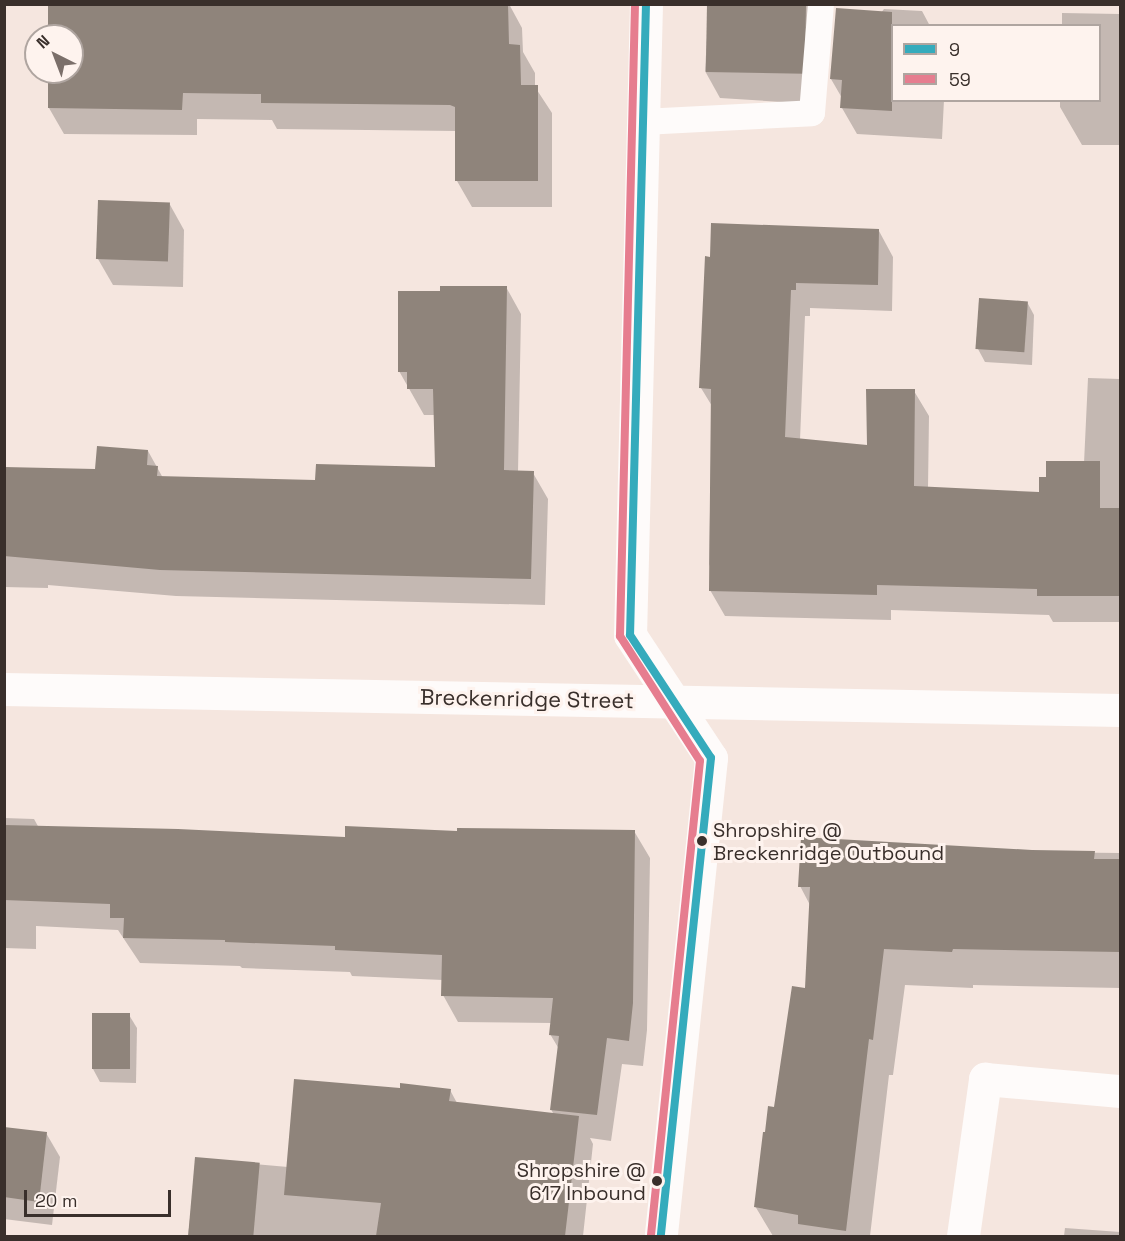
<!DOCTYPE html>
<style>
body{margin:0}
#map{position:relative;width:1125px;height:1241px;overflow:hidden;background:#f5e6df;font-family:"Space Grotesk",sans-serif}
div>[style]{position:absolute}
.shadow>*{inset:0;background:#0003}
.building>*{inset:0;background:#8f847b;transform-origin:0 0}
.service>*{height:26px;margin:-13px;padding:0 13px;transform-origin:13px;border-radius:13px;background:#fefbfa}
.minor>*{height:33px;margin:-16.5px;padding:0 16.5px;transform-origin:16.5px;border-radius:16.5px;background:#fefbfa}
.tertiary>*{height:33px;margin:-16.5px;padding:0 16.5px;transform-origin:16.5px;border-radius:16.5px;background:#fefbfa}
.bus-1>*{height:8px;margin:-4px;padding:0 4px;transform-origin:4px;border-radius:4px;background:#35abbc}
.bus-2>*{height:8px;margin:-4px;padding:0 4px;transform-origin:4px;border-radius:4px;background:#e67d8f}
.dots>*{width:16px;height:16px;translate:-50% -50%;box-sizing:border-box;border:3px solid #fef3ee;border-radius:50%}
span{translate:-50% -50%;white-space:nowrap;text-align:center;line-height:1.15;-webkit-text-stroke:6px #fef3ee;paint-order:stroke}
.bus-label{font-size:20px;color:#392f2b}
.left{translate:0 -50%;text-align:left}
.right{translate:-100% -50%;text-align:right}
.street-label{font-size:22px;color:#392f2b}
.frame{position:absolute;inset:0;border:6px solid #392f2b;pointer-events:none}
.legend{position:absolute;left:891px;top:24px;width:210px;height:78px;box-sizing:border-box;background:#fef3ee;border:2px solid #afa5a0;margin:0;padding:8px 10px;list-style:none;font-size:18px;color:#392f2b}
.legend li{display:flex;align-items:center;gap:12px;height:30px}
.legend b{width:30px;border:2px solid #afa5a0}
.north{position:absolute;left:24px;top:24px;width:60px;height:60px;box-sizing:border-box;background:#fef3ee;border:2px solid #afa5a0;border-radius:50%;rotate:318deg;font-size:16px;font-weight:700;line-height:24px;text-align:center;color:#392f2b}
.north::after{content:'';display:block;margin:auto;width:21px;height:27px;background:#7b6f6a;clip-path:polygon(50% 0,100% 100%,50% 72%,0 100%)}
.scale{position:absolute;left:24px;top:1190px;width:147px;height:27px;box-sizing:border-box;border:3px solid #392f2b;border-top:0;padding-left:8px;font-size:18px;line-height:21px;white-space:nowrap;color:#392f2b;-webkit-text-stroke:4px #fef3ee;paint-order:stroke}
</style>
<div id="map">
<div class="shadow">
<div style="clip-path:polygon(50px 4px,509px 4px,522px 28px,523px 52px,535px 73px,535px 87px,552px 113px,552px 207px,472px 207px,457px 181px,457px 131px,277px 129px,272px 120px,197px 119px,197px 135px,64px 134px,49px 108px,49px 72px,72px 72px,72px 36px,49px 36px)"></div>
<div style="clip-path:polygon(709px 4px,816px 4px,814px 104px,720px 98px,705px 71px)"></div>
<div style="clip-path:polygon(884px 9px,922px 11px,930px 26px,892px 26px,892px 100px,944px 100px,942px 139px,857px 134px,842px 108px,842px 98px,831px 79px)"></div>
<div style="clip-path:polygon(1062px 13px,1120px 14px,1120px 145px,1082px 145px,1060px 107px,1060px 100px,1100px 100px,1100px 26px,1062px 26px)"></div>
<div style="clip-path:polygon(169px 203px,184px 230px,183px 287px,113px 285px,98px 259px)"></div>
<div style="clip-path:polygon(879px 231px,893px 257px,892px 311px,810px 308px,810px 316px,805px 316px,800px 440px,868px 446px,914px 391px,929px 416px,928px 488px,1041px 493px,1048px 479px,1084px 463px,1088px 378px,1120px 379px,1120px 622px,1053px 622px,1049px 615px,891px 610px,891px 620px,725px 616px,710px 590px,711px 569px,709px 564px,712px 406px,701px 388px,706px 258px)"></div>
<div style="clip-path:polygon(506px 287px,521px 314px,518px 472px,533px 473px,548px 499px,545px 605px,176px 596px,48px 585px,48px 588px,4px 587px,4px 469px,97px 471px,148px 451px,163px 478px,317px 482px,436px 469px,435px 415px,424px 415px,399px 371px,442px 293px)"></div>
<div style="clip-path:polygon(1027px 302px,1034px 315px,1032px 365px,985px 362px,978px 349px)"></div>
<div style="clip-path:polygon(4px 818px,34px 819px,39px 828px,346px 838px,458px 833px,634px 831px,650px 858px,647px 1030px,643px 1066px,622px 1064px,611px 1141px,590px 1138px,593px 1144px,583px 1236px,188px 1236px,197px 1159px,288px 1167px,401px 1090px,450px 1090px,457px 1103px,554px 1115px,551px 1109px,559px 1049px,550px 1034px,552px 1023px,458px 1022px,443px 995px,443px 980px,352px 976px,350px 972px,242px 968px,240px 966px,140px 963px,118px 930px,36px 926px,36px 949px,4px 948px)"></div>
<div style="clip-path:polygon(1032px 852px,1120px 853px,1120px 988px,973px 985px,973px 988px,905px 985px,893px 1075px,889px 1075px,870px 1236px,773px 1236px,755px 1206px,766px 1134px,776px 1109px,806px 990px,810px 905px,800px 886px)"></div>
<div style="clip-path:polygon(129px 1015px,137px 1028px,136px 1083px,100px 1082px,93px 1069px)"></div>
<div style="clip-path:polygon(4px 1128px,46px 1133px,60px 1157px,52px 1225px,4px 1219px)"></div>
<div style="clip-path:polygon(1065px 1228px,1120px 1232px,1120px 1236px,1064px 1236px)"></div>
</div>
<div class="building">
<div style="clip-path:polygon(48px 4px,508px 4px,509px 44px,520px 45px,521px 85px,538px 85px,538px 181px,455px 181px,455px 107px,450px 105px,261px 103px,261px 94px,183px 93px,182px 110px,48px 108px,48px 72px,72px 72px,72px 36px,48px 36px)"></div>
<div style="left:707px;top:4px;width:99px;height:68px;rotate:1deg"></div>
<div style="clip-path:polygon(836px 8px,892px 12px,892px 111px,840px 108px,842px 80px,830px 79px)"></div>
<div style="left:98px;top:200px;width:72px;height:59px;rotate:2deg"></div>
<div style="clip-path:polygon(711px 223px,879px 229px,878px 285px,796px 283px,796px 290px,791px 290px,785px 437px,867px 445px,866px 389px,915px 389px,914px 486px,1039px 492px,1039px 477px,1046px 477px,1046px 461px,1100px 461px,1100px 508px,1120px 508px,1120px 596px,1037px 596px,1037px 589px,877px 585px,877px 595px,709px 591px,711px 389px,699px 388px,705px 256px,710px 257px)"></div>
<div style="clip-path:polygon(440px 286px,507px 286px,504px 470px,534px 471px,531px 579px,160px 570px,4px 556px,4px 467px,95px 469px,97px 446px,148px 450px,147px 465px,158px 466px,157px 476px,315px 480px,316px 464px,435px 467px,433px 389px,407px 389px,407px 372px,398px 372px,398px 291px,440px 291px)"></div>
<div style="left:979px;top:298px;width:49px;height:51px;rotate:4deg"></div>
<div style="clip-path:polygon(4px 825px,178px 829px,345px 837px,345px 826px,457px 831px,457px 828px,635px 830px,633px 1003px,629px 1041px,607px 1038px,597px 1115px,550px 1110px,559px 1036px,549px 1035px,553px 998px,441px 996px,442px 955px,335px 950px,335px 946px,225px 942px,225px 940px,123px 938px,124px 918px,110px 918px,110px 904px,4px 900px)"></div>
<div style="clip-path:polygon(801px 837px,1032px 850px,1095px 851px,1094px 859px,1120px 859px,1120px 952px,953px 949px,952px 952px,884px 949px,873px 1040px,869px 1039px,846px 1231px,798px 1224px,798px 1215px,754px 1207px,763px 1132px,765px 1132px,768px 1106px,774px 1107px,792px 986px,805px 988px,810px 887px,798px 887px)"></div>
<div style="left:92px;top:1013px;width:38px;height:56px"></div>
<div style="clip-path:polygon(294px 1079px,400px 1088px,400px 1083px,451px 1089px,449px 1101px,579px 1116px,565px 1236px,376px 1236px,381px 1203px,284px 1195px)"></div>
<div style="clip-path:polygon(4px 1127px,47px 1132px,39px 1202px,4px 1197px)"></div>
<div style="left:195px;top:1157px;width:65px;height:79px;rotate:5deg"></div>
</div>
<div class="service">
<div style="left:643px;top:122px;width:169px;rotate:-3deg"></div>
<div style="left:812px;top:113px;width:109px;rotate:-85.3deg"></div>
</div>
<div class="minor">
<div style="left:4px;top:689px;width:1116px;rotate:1.08deg"></div>
<div style="left:963px;top:1236px;width:159px;rotate:-82deg"></div>
<div style="left:985px;top:1079px;width:136px;rotate:5.1deg"></div>
</div>
<div class="tertiary">
<div style="left:646px;top:4px;width:631px;rotate:91.45deg"></div>
<div style="left:630px;top:635px;width:147px;rotate:56.6deg"></div>
<div style="left:711px;top:758px;width:481px;rotate:96deg"></div>
</div>
<div class="bus-1">
<div style="left:646px;top:4px;width:631px;rotate:91.45deg"></div>
<div style="left:630px;top:635px;width:147px;rotate:56.6deg"></div>
<div style="left:711px;top:758px;width:481px;rotate:96deg"></div>
</div>
<div class="bus-2">
<div style="left:635px;top:4px;width:632px;rotate:91.36deg"></div>
<div style="left:620px;top:636px;width:148px;rotate:57.4deg"></div>
<div style="left:700px;top:761px;width:477px;rotate:95.9deg"></div>
</div>
<div class="dots">
<div style="left:702px;top:841px;background:#392f2b"></div>
<div style="left:657px;top:1181px;background:#392f2b"></div>
</div>
<div class="bus-label">
<span class="left" style="left:713px;top:842px">Shropshire @<br>Breckenridge Outbound</span>
<span class="right" style="left:646px;top:1182px">Shropshire @<br>617 Inbound</span>
</div>
<div class="street-label">
<span style="left:527px;top:699px;rotate:1deg">Breckenridge Street</span>
</div>
<div class="frame"></div>
<ul class="legend">
<li><b style="height:8px;background:#35abbc"></b>9</li>
<li><b style="height:8px;background:#e67d8f"></b>59</li>
</ul>
<div class="north">N</div>
<div class="scale">20 m</div>
</div>
